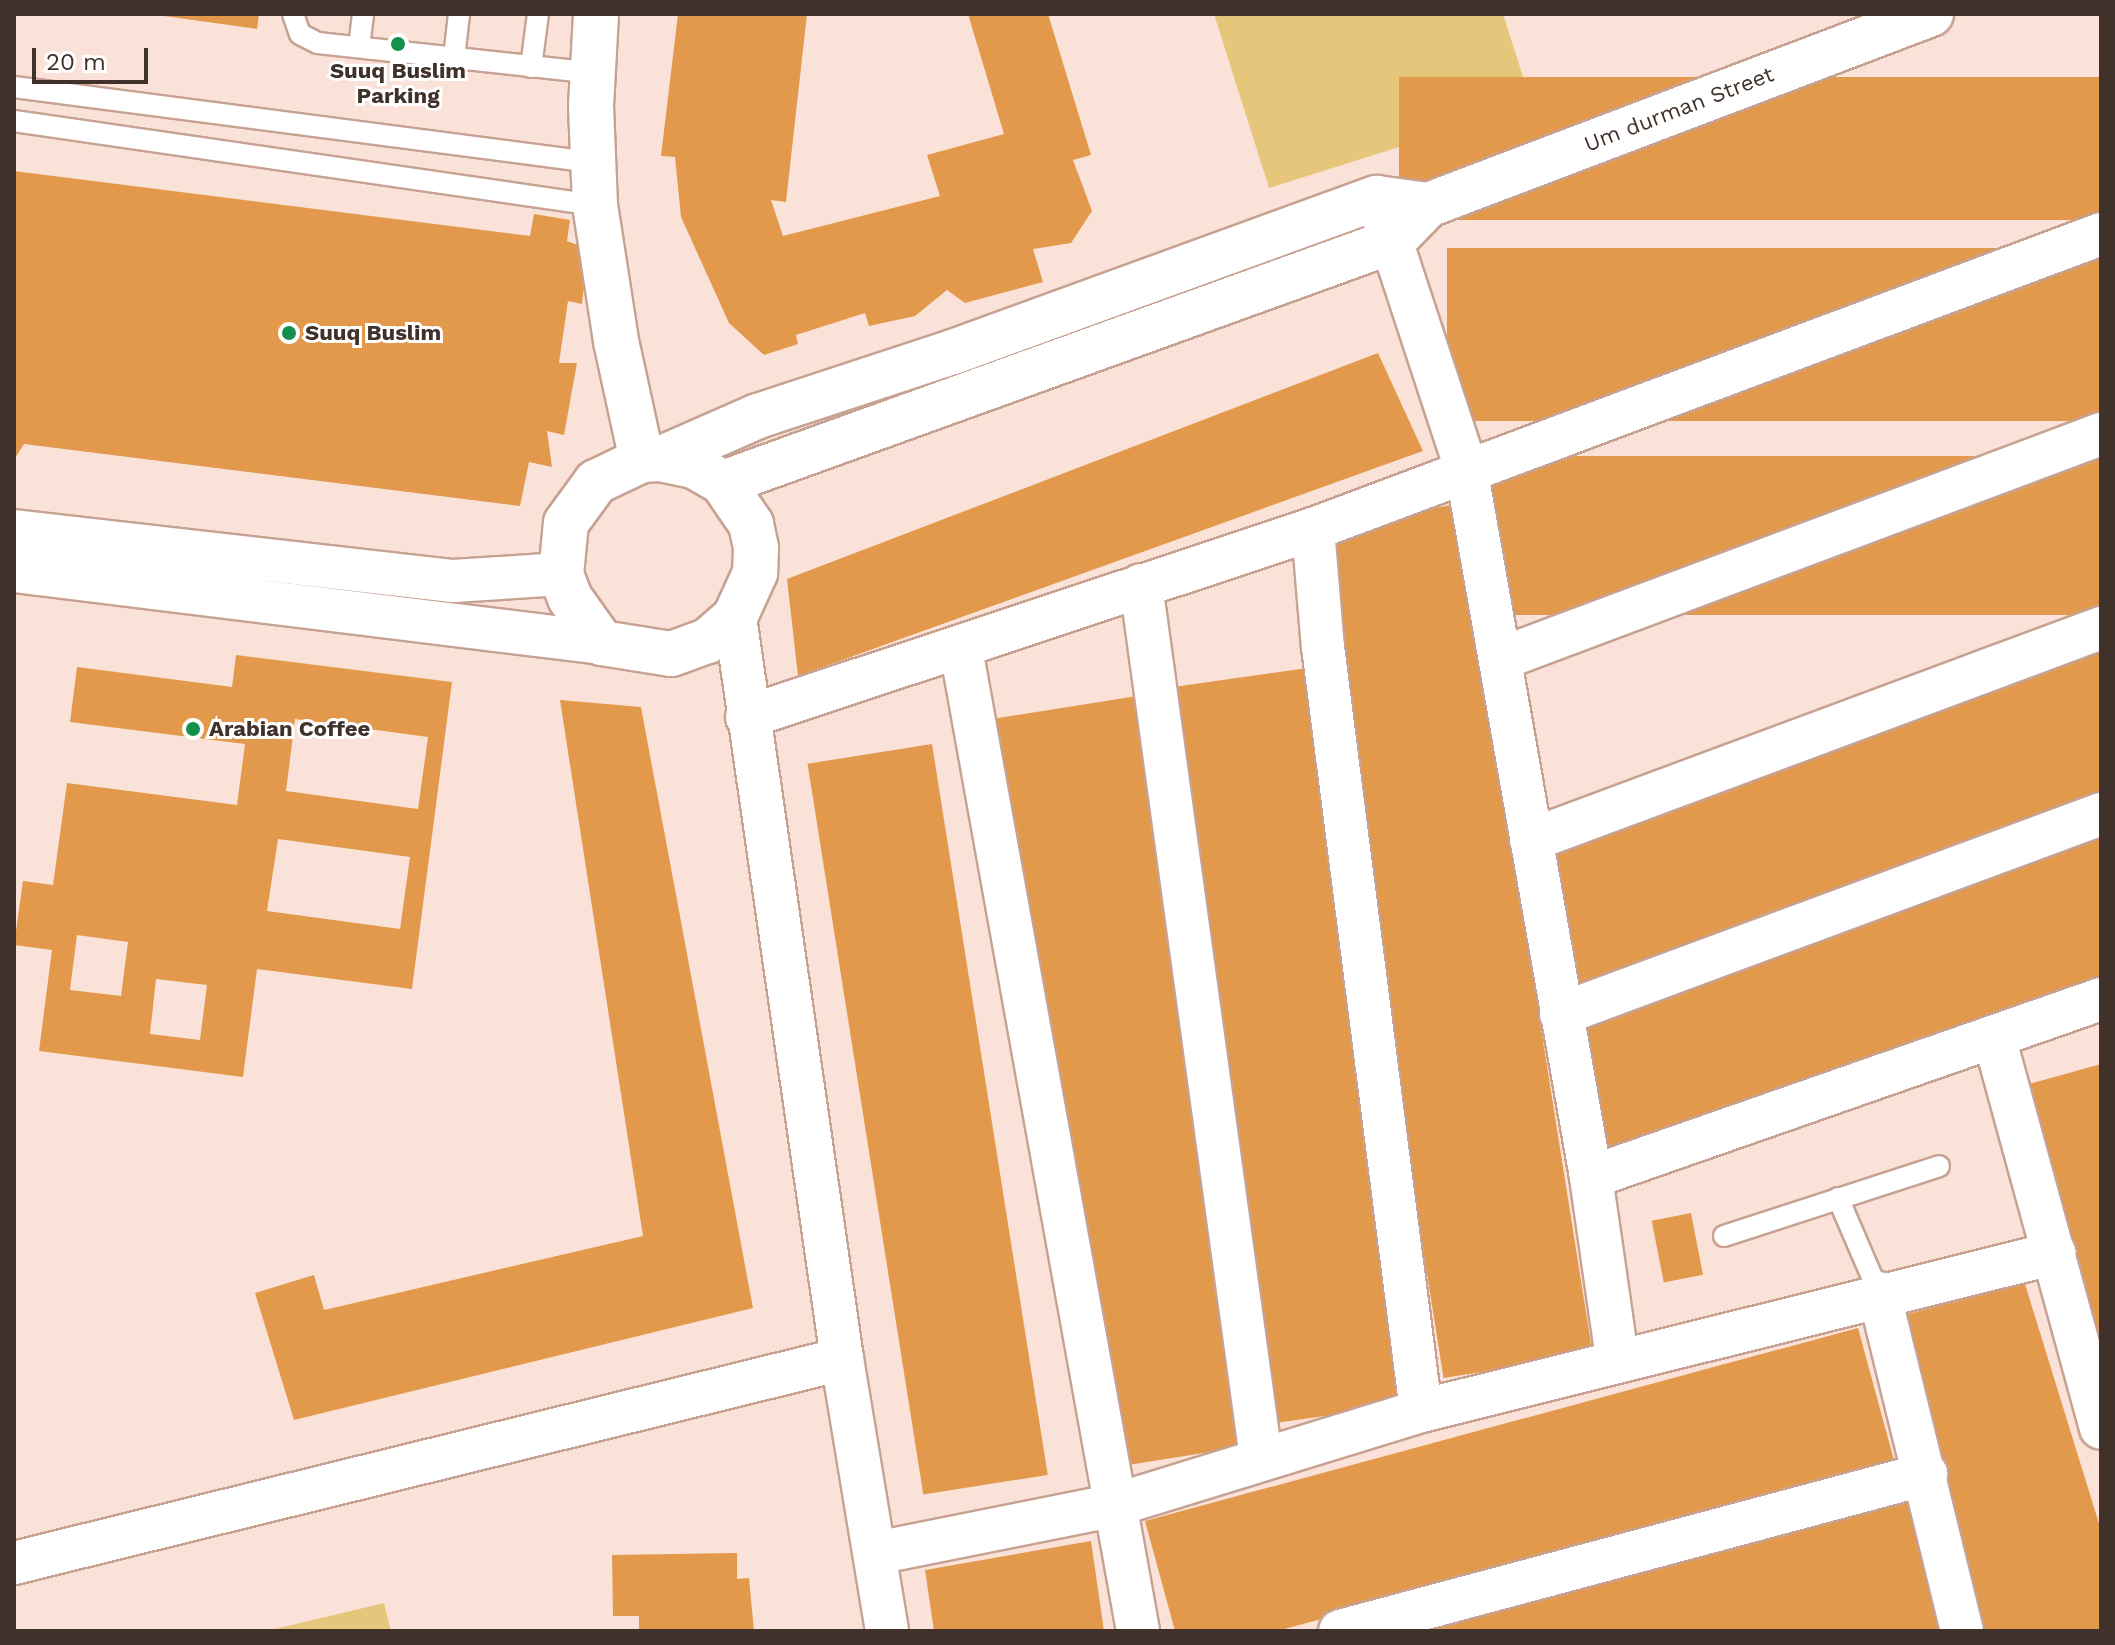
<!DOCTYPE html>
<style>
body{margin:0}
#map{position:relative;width:2115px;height:1645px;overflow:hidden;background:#fae2d8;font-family:"Work Sans",sans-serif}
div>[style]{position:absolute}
.green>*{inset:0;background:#e6c67a}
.building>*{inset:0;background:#e2994c;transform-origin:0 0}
.roads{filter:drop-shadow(2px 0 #c7a292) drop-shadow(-2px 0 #c7a292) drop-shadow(0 2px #c7a292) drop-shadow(0 -2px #c7a292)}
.service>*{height:20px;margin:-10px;padding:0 10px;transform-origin:10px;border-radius:10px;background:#fff}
.minor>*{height:42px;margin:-21px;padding:0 21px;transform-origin:21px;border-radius:21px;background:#fff}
.tertiary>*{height:44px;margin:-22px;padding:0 22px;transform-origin:22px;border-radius:22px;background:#fff}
.dots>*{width:22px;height:22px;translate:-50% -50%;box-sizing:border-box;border:4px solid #fff;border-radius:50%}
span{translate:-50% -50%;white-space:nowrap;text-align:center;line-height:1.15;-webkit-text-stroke:6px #fff;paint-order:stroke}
.poi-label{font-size:22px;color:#40312a;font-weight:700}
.left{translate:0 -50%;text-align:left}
.street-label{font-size:22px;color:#40312a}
.frame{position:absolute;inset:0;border:16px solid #40312a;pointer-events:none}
.scale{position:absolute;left:32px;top:48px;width:116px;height:36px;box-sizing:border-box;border:4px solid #40312a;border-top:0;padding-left:10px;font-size:24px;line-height:28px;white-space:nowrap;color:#40312a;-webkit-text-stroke:6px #fff;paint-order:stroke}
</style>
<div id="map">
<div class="green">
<div style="clip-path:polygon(1214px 14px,1503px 14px,1532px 105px,1269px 188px)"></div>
<div style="clip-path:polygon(384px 1603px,391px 1631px,267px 1631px)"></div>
</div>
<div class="building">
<div style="clip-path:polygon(150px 14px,259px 14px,257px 29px)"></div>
<div style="clip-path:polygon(678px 14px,807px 14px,786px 202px,771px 200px,783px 236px,940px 196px,927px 155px,1004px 134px,968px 14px,1048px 14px,1091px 155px,1073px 160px,1092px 211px,1071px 243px,1033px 249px,1043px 282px,965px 303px,947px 290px,915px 316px,869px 326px,865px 313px,796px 335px,798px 344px,764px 355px,729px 323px,681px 217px,675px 157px,661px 156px)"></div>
<div style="left:2101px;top:77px;width:143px;height:702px;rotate:90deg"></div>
<div style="clip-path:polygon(14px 171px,530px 236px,534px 214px,570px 220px,567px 241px,588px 249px,582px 304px,568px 301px,559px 363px,577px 363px,564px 435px,547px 431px,552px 467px,529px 462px,520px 506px,24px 444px,14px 460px)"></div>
<div style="left:2101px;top:248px;width:173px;height:654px;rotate:90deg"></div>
<div style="clip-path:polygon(1378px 353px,1423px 451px,798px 676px,787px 579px)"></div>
<div style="left:2101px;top:456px;width:159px;height:617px;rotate:90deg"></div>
<div style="left:1458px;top:504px;width:861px;height:151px;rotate:81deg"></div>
<div style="clip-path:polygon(2101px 652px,2101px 799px,1577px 986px,1555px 843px)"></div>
<div style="clip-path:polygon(evenodd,236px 655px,452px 682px,412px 989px,257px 969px,243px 1077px,39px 1051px,52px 950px,14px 945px,23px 881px,53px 885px,67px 783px,237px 805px,245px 744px,70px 722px,77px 667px,232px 687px,236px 655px,295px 719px,428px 737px,418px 809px,286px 791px,295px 719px,236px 655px,278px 839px,410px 857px,400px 929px,267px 911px,278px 839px,236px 655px,77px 935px,128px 942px,121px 996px,70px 990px,77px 935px,236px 655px,156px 979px,207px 985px,200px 1040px,150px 1034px,156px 979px)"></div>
<div style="left:1308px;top:668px;width:743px;height:143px;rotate:82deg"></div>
<div style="left:1137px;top:696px;width:758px;height:150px;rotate:81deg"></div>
<div style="clip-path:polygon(560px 700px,641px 707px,753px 1308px,294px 1420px,255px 1293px,314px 1275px,324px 1310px,643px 1236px)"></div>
<div style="left:932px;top:744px;width:740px;height:126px;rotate:81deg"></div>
<div style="clip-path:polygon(2101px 830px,2101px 981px,1603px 1165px,1574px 1020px)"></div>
<div style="clip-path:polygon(2101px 1064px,2101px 1373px,2019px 1087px)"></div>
<div style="left:1691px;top:1213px;width:63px;height:40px;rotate:79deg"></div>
<div style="clip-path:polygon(2025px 1284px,2101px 1530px,2101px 1631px,1984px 1631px,1896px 1317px)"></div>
<div style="clip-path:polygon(1858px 1328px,1895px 1464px,1277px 1631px,1175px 1631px,1145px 1521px)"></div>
<div style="clip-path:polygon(1906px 1496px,1943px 1631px,1411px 1631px)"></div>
<div style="clip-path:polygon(1091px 1541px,1104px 1631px,934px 1631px,925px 1570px)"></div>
<div style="clip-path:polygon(737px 1553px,737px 1579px,749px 1578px,754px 1631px,639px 1631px,639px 1616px,613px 1616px,612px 1555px)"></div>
</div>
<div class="roads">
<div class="service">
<div style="left:293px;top:14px;width:21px;rotate:71deg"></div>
<div style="left:300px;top:34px;width:20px;rotate:27deg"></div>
<div style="left:318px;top:43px;width:276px;rotate:6.2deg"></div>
<div style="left:359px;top:47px;width:33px;rotate:-83deg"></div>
<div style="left:454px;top:58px;width:44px;rotate:-83.5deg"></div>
<div style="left:531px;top:67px;width:53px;rotate:-82.5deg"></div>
<div style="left:14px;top:87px;width:582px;rotate:7.41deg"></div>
<div style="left:14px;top:121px;width:587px;rotate:8.23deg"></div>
<div style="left:1838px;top:1198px;width:103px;rotate:66.7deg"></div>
<div style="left:1724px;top:1236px;width:226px;rotate:-18deg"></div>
</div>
<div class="minor">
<div style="left:1381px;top:210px;width:272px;rotate:71.8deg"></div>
<div style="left:1466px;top:468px;width:720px;rotate:80deg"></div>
<div style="left:1591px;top:1177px;width:183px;rotate:81.8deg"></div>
<div style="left:1313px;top:529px;width:118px;rotate:85.2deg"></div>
<div style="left:1323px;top:647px;width:770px;rotate:82.69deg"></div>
<div style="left:14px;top:531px;width:442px;rotate:6.5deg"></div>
<div style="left:453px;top:581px;width:108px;rotate:-3.7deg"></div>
<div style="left:14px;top:571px;width:592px;rotate:6.98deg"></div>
<div style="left:1141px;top:585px;width:881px;rotate:82.17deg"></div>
<div style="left:735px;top:617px;width:750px;rotate:81.79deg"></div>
<div style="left:842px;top:1359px;width:276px;rotate:80.6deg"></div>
<div style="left:961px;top:649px;width:998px;rotate:79.78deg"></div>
<div style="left:1500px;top:659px;width:642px;rotate:-20.52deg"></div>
<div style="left:747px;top:717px;width:596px;rotate:-18.37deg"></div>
<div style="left:1313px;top:529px;width:841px;rotate:-20.52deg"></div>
<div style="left:1531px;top:840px;width:608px;rotate:-20.4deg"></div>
<div style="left:1561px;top:1014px;width:576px;rotate:-20.32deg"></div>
<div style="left:1994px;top:1037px;width:405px;rotate:74.7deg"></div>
<div style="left:1591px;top:1177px;width:540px;rotate:-19.24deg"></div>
<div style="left:1879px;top:1293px;width:348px;rotate:76.2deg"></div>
<div style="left:876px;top:1553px;width:241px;rotate:-11.3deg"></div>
<div style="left:1112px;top:1506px;width:323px;rotate:-17.1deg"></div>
<div style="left:1421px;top:1411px;width:653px;rotate:-13.99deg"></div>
<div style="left:14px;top:1563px;width:853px;rotate:-13.84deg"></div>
<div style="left:1340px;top:1631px;width:607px;rotate:-15deg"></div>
</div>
<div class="tertiary">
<div style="left:596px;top:14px;width:92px;rotate:93.1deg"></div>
<div style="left:591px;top:106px;width:99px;rotate:87.7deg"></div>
<div style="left:595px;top:205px;width:138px;rotate:81.2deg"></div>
<div style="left:616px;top:341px;width:122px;rotate:77.7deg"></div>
<div style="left:660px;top:459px;width:107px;rotate:-23.7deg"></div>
<div style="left:758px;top:416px;width:205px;rotate:-18.2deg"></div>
<div style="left:953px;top:352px;width:451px;rotate:-20deg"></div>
<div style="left:1377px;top:198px;width:51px;rotate:7.8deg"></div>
<div style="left:660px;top:459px;width:35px;rotate:12deg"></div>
<div style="left:694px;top:466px;width:34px;rotate:30deg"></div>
<div style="left:723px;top:483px;width:50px;rotate:55.7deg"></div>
<div style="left:751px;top:524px;width:25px;rotate:78deg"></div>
<div style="left:756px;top:548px;width:25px;rotate:92deg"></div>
<div style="left:755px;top:573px;width:48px;rotate:114.4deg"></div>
<div style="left:735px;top:617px;width:37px;rotate:139deg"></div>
<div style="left:707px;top:641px;width:38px;rotate:160deg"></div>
<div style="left:671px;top:654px;width:70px;rotate:-170.9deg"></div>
<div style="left:602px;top:643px;width:55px;rotate:-125.4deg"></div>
<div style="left:570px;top:598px;width:26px;rotate:-111deg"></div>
<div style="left:561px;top:574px;width:51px;rotate:-84.4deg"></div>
<div style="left:566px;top:523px;width:51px;rotate:-53.8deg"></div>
<div style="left:596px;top:482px;width:51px;rotate:-25.6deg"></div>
<div style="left:642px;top:460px;width:18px;rotate:-3deg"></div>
<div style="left:723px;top:483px;width:712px;rotate:-19.86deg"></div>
<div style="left:1393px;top:241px;width:50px;rotate:-45.8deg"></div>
<div style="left:1428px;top:205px;width:538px;rotate:-20.79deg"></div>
</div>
</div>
<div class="dots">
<div style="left:398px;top:44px;background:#15904c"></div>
<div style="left:289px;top:333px;background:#15904c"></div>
<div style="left:193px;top:729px;background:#15904c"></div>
</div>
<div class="poi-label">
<span style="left:398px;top:83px">Suuq Buslim<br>Parking</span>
<span class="left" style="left:305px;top:333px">Suuq Buslim</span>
<span class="left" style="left:209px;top:729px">Arabian Coffee</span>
</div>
<div class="street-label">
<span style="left:1679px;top:109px;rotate:-21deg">Um durman Street</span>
</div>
<div class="frame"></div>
<div class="scale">20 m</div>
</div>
